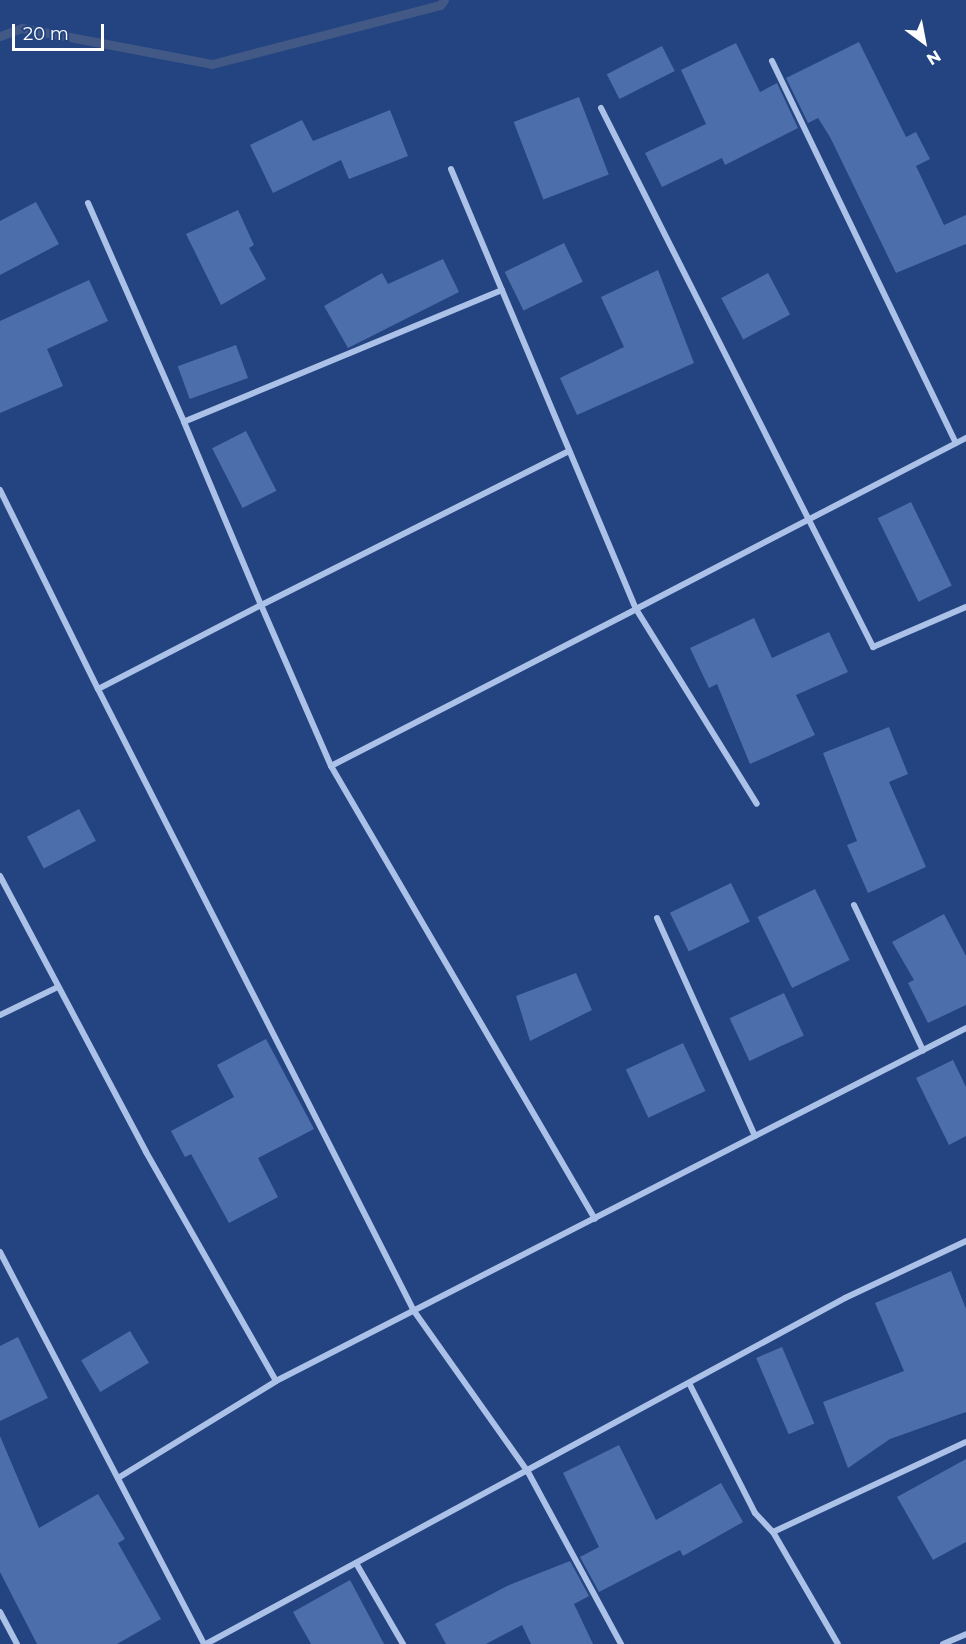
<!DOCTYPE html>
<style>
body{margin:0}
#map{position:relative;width:966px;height:1644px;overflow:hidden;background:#244481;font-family:Montserrat,sans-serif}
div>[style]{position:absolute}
.stream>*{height:9px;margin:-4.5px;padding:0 4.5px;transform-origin:4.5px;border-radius:4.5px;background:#425986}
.building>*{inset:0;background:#4c6eaa;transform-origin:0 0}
.minor>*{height:6px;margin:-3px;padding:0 3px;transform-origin:3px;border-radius:3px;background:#abc1e7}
span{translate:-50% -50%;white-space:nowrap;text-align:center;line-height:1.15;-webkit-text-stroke:4.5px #244481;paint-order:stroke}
.north{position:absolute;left:894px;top:12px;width:60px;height:60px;-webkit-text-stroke:4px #244481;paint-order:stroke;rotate:148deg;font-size:16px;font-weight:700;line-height:24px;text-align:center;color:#fff}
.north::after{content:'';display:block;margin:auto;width:21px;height:27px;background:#fff;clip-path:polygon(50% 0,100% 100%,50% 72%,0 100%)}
.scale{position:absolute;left:12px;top:24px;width:92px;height:27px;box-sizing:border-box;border:3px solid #fff;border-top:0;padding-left:8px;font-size:18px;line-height:21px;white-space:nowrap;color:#fff;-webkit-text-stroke:4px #244481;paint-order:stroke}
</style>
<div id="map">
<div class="stream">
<div style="left:0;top:36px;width:23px;rotate:-20deg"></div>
<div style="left:22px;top:28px;width:193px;rotate:10.7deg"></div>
<div style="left:212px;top:64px;width:236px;rotate:-14.5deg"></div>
<div style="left:440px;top:5px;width:6px;rotate:-51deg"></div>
</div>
<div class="building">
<div style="clip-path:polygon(859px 42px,906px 137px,916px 132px,930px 159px,916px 166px,944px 225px,966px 215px,966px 244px,896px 273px,830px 137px,818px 118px,808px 123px,786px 78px)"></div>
<div style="clip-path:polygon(736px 43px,760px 92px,777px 83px,798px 128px,725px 165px,722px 158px,662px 187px,645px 153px,706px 124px,681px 70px)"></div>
<div style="left:662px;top:46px;width:28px;height:62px;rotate:63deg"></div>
<div style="left:579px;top:97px;width:83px;height:70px;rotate:69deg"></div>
<div style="clip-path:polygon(390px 110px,408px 156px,349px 179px,341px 160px,273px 193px,250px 145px,302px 120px,313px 141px)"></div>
<div style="clip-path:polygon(36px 202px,59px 244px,0 275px,0 221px)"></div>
<div style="clip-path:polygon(238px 210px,254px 245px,249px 248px,266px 279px,221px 305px,186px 234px)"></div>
<div style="left:564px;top:243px;width:43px;height:66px;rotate:64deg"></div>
<div style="clip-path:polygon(443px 259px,459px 292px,348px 348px,324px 306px,382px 273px,388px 284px)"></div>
<div style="clip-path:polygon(658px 270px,694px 363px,577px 415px,560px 378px,624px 347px,601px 297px)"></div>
<div style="left:768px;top:273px;width:47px;height:53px;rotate:62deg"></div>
<div style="clip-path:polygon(89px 280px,108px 321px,47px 349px,63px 386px,0 413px,0 321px)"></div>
<div style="left:236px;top:345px;width:35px;height:62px;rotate:70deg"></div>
<div style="left:246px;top:431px;width:67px;height:38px;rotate:63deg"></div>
<div style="left:911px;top:502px;width:93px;height:37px;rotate:64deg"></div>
<div style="clip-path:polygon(754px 618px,772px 658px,829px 632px,848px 672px,796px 695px,815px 735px,750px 764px,717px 684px,709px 688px,690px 648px)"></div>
<div style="clip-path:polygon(889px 727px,908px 774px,889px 782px,926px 867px,868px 893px,847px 845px,857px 841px,823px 753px)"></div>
<div style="left:79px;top:809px;width:36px;height:59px;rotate:62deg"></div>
<div style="left:731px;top:883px;width:43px;height:68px;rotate:64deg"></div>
<div style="left:815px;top:889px;width:79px;height:64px;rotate:64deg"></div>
<div style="clip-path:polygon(944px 914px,966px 956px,966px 1005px,928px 1023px,908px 983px,914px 980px,892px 942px)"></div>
<div style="clip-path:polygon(576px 973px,592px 1010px,530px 1041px,516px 996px)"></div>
<div style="left:784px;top:993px;width:47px;height:60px;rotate:65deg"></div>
<div style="clip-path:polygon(266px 1039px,314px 1129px,258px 1158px,278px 1197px,229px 1223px,191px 1154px,185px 1157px,171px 1131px,234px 1097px,217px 1065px)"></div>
<div style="left:683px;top:1043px;width:53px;height:63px;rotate:65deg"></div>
<div style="clip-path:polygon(953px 1060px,966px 1087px,966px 1136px,949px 1145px,916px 1078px)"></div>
<div style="clip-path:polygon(951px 1271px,966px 1309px,966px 1412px,890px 1439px,848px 1468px,823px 1402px,904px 1371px,875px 1303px)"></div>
<div style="left:130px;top:1331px;width:37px;height:57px;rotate:59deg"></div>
<div style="clip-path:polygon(18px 1337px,48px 1398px,0 1421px,0 1346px)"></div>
<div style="left:782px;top:1347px;width:83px;height:28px;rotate:67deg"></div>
<div style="clip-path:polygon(0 1436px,39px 1528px,98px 1494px,125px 1539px,118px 1543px,161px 1619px,117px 1644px,37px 1644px,0 1572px)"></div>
<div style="clip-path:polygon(619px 1445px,656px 1520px,721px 1483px,743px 1522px,683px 1556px,680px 1550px,599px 1592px,580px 1557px,599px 1547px,563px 1473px)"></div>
<div style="clip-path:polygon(966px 1459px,966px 1542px,933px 1560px,897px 1497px)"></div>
<div style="clip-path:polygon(570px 1561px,589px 1596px,574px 1604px,593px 1644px,531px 1644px,522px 1625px,486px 1644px,446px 1644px,435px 1624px,507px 1586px)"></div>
<div style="clip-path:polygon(350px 1580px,384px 1644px,311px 1644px,293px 1612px)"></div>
</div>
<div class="minor">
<div style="left:772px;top:61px;width:424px;rotate:64.3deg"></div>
<div style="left:601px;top:108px;width:604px;rotate:63.22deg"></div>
<div style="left:873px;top:647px;width:101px;rotate:-23.3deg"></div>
<div style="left:451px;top:169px;width:477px;rotate:67.2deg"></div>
<div style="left:636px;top:609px;width:372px;rotate:-27.4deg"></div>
<div style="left:88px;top:203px;width:239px;rotate:66.3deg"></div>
<div style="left:502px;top:290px;width:344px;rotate:157.5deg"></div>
<div style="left:184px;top:422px;width:199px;rotate:67.2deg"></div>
<div style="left:261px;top:605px;width:183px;rotate:152.7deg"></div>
<div style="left:98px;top:689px;width:698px;rotate:63.07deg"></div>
<div style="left:414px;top:1311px;width:197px;rotate:54.7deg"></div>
<div style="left:528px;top:1472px;width:196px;rotate:61.6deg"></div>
<div style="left:569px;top:451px;width:344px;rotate:153.4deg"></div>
<div style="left:261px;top:605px;width:176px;rotate:66.5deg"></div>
<div style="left:331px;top:766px;width:524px;rotate:59.77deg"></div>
<div style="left:0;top:490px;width:222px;rotate:63.8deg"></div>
<div style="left:331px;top:766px;width:343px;rotate:-27.2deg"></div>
<div style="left:636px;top:609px;width:229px;rotate:58.2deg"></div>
<div style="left:0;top:876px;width:312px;rotate:62.1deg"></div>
<div style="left:146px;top:1152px;width:263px;rotate:60.4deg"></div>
<div style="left:854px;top:905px;width:161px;rotate:64.6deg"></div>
<div style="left:657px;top:918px;width:239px;rotate:65.8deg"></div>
<div style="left:0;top:1015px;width:64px;rotate:-25.8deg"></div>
<div style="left:0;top:1252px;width:442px;rotate:62.5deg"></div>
<div style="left:689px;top:1383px;width:146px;rotate:63.1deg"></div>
<div style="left:755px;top:1513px;width:26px;rotate:47deg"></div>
<div style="left:773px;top:1532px;width:129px;rotate:59.9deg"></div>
<div style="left:118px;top:1478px;width:185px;rotate:-31.5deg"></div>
<div style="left:276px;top:1381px;width:775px;rotate:-27.09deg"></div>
<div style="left:773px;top:1532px;width:213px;rotate:-25deg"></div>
<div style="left:356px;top:1563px;width:94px;rotate:59.9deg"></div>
<div style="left:0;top:1612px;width:36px;rotate:62deg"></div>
<div style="left:206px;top:1644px;width:727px;rotate:-28.43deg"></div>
<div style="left:845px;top:1298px;width:134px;rotate:-25.2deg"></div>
<div style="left:943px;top:1644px;width:25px;rotate:-23deg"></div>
</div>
<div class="north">N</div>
<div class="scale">20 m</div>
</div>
